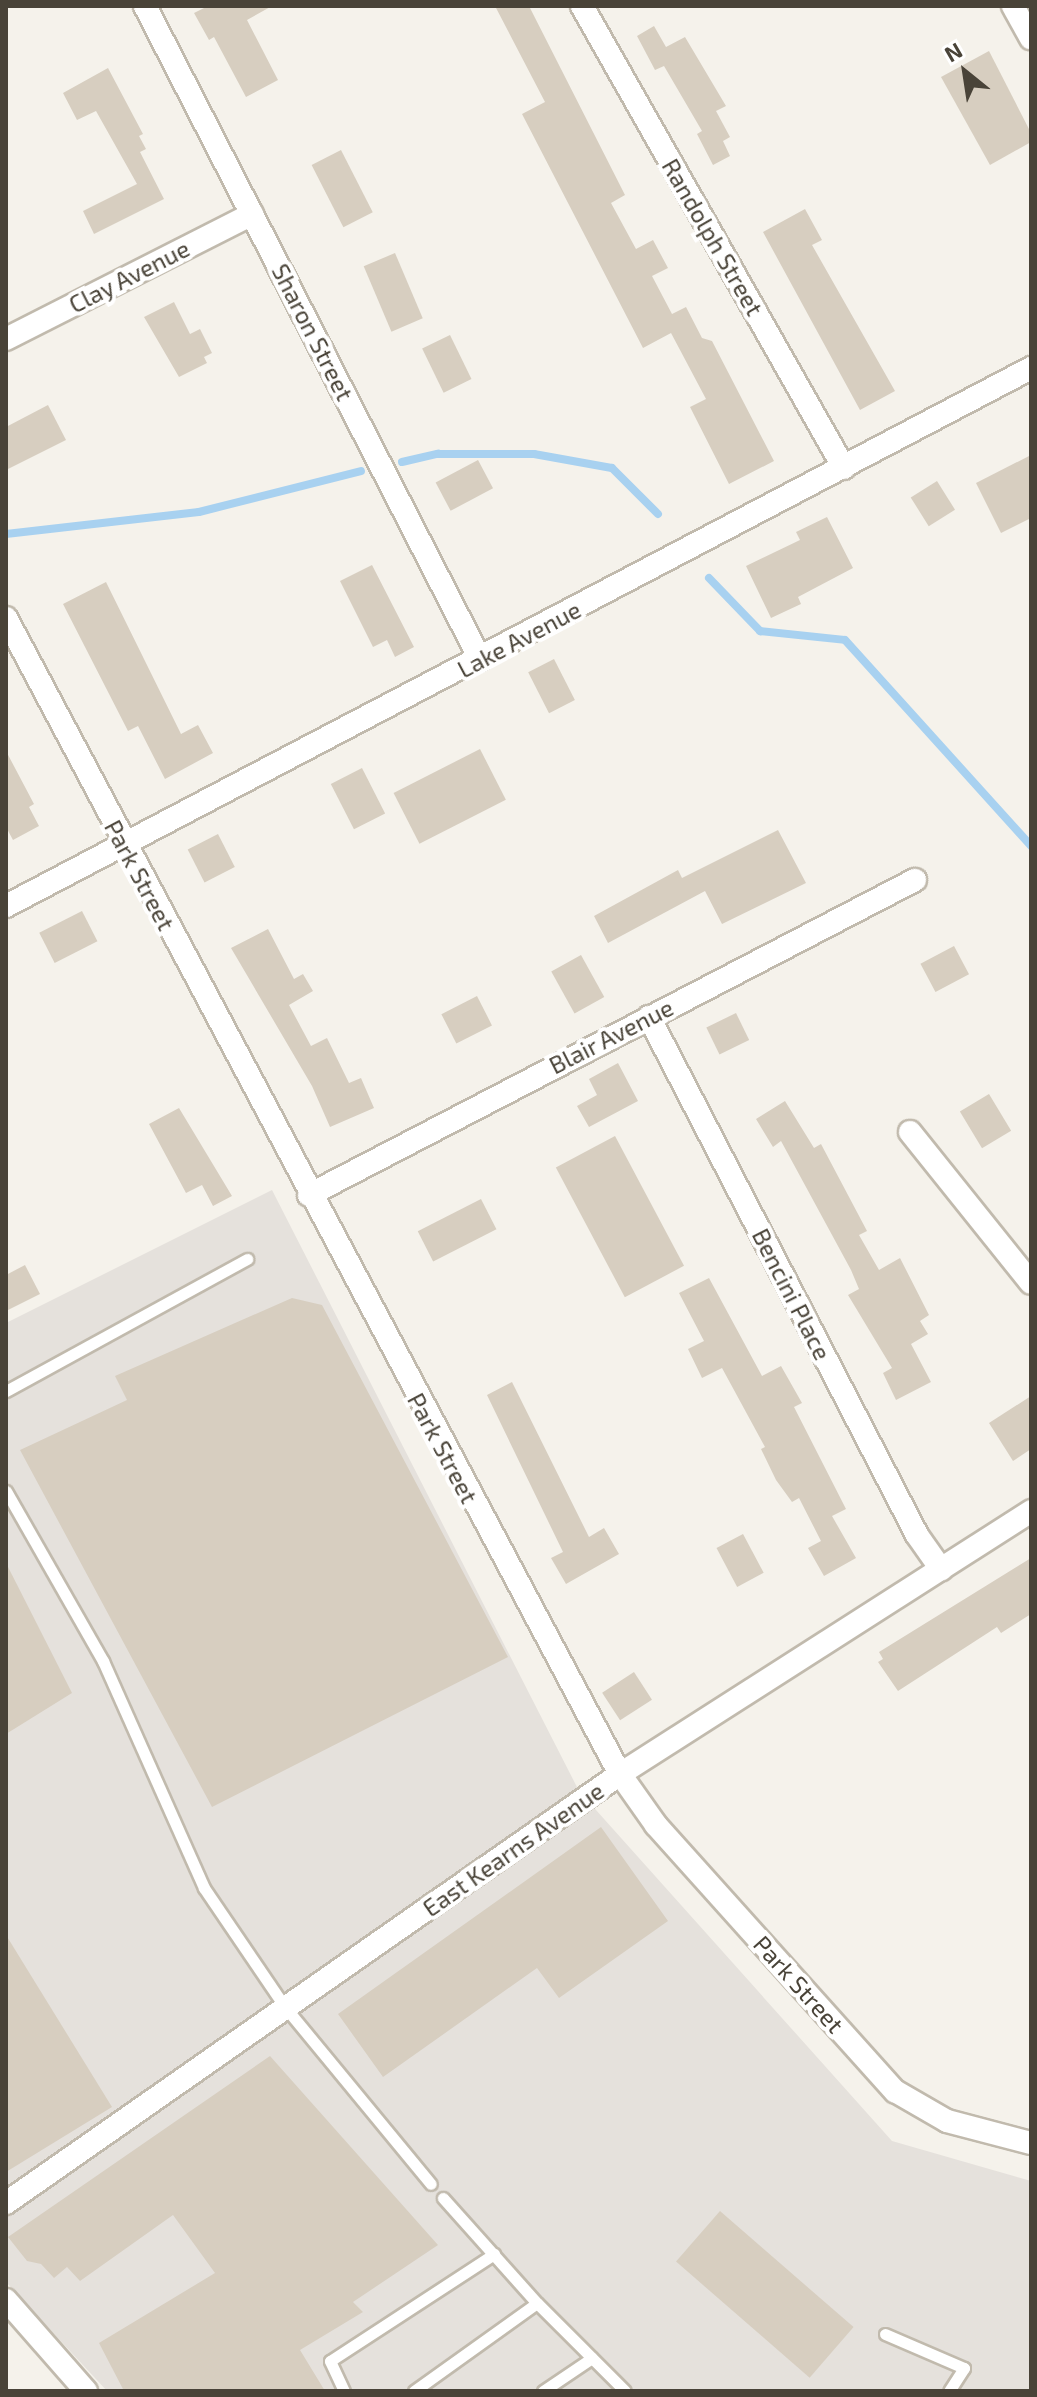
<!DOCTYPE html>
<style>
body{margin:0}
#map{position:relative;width:1037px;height:2397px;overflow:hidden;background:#f5f2eb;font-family:"Exo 2",sans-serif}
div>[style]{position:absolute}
.industrial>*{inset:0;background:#e5e1dc}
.stream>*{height:8px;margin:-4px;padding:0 4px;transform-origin:4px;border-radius:4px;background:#a8d1f0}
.building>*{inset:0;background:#d7cec0;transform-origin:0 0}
.roads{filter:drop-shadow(2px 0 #c1baad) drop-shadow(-2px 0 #c1baad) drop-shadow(0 2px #c1baad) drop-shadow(0 -2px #c1baad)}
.service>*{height:11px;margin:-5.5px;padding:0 5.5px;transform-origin:5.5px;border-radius:5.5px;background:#fff}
.minor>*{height:22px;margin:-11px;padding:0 11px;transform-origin:11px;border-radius:11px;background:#fff}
span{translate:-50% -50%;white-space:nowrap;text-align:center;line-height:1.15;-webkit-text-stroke:8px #fff;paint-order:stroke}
.street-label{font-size:24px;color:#494338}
.frame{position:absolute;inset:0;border:8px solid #494338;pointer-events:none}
.north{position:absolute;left:925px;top:32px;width:80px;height:80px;-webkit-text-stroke:6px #fff;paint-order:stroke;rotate:330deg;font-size:22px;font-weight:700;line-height:32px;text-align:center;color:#494338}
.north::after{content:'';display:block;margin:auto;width:28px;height:36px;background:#494338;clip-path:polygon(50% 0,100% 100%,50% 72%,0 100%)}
</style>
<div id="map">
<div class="industrial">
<div style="clip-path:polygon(272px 1190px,579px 1791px,892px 2141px,1031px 2181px,1031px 2391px,107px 2391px,6px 2282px,6px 1323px)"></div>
</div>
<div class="stream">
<div style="left:402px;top:462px;width:37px;rotate:-13deg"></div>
<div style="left:438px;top:454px;width:96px"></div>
<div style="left:534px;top:454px;width:79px;rotate:10.2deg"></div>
<div style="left:612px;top:468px;width:65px;rotate:45deg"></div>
<div style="left:6px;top:534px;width:194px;rotate:-6.5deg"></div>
<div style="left:199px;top:512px;width:167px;rotate:-14.2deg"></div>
<div style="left:709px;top:578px;width:74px;rotate:46.1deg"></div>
<div style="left:760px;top:631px;width:85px;rotate:6deg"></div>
<div style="left:845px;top:640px;width:278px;rotate:47.9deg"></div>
</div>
<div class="building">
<div style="clip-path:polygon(208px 6px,272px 6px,247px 20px,278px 80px,246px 97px,214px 37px,209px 40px,194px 13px)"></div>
<div style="clip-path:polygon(495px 6px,529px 6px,625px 195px,611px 203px,636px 249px,653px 240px,668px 268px,652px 276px,672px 314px,686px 307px,702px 338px,712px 341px,774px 461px,729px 484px,690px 407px,706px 399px,671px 333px,643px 348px,522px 114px,545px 102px)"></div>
<div style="clip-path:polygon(654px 26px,666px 47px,685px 37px,726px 106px,716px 111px,730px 137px,723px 141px,730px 156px,713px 165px,697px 134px,702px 131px,664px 66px,655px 70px,637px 36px)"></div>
<div style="clip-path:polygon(989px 51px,1031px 133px,1031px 142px,990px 165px,941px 77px)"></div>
<div style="clip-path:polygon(108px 68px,143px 134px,139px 136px,146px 149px,140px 152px,164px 199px,94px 234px,83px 211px,137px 184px,96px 111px,77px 120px,63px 93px)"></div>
<div style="left:341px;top:150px;width:70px;height:33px;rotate:63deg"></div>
<div style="clip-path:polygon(805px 209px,822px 240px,812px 245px,895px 391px,860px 410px,763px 232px)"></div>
<div style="left:395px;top:253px;width:71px;height:34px;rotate:67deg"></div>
<div style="clip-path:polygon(174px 302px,190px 334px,200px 329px,212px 353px,204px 357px,207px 363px,179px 377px,144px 317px)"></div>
<div style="left:450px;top:335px;width:49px;height:31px;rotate:64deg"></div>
<div style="clip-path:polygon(48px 405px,66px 440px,6px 470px,6px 427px)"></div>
<div style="clip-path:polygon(1031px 455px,1031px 518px,1001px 533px,976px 483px)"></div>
<div style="left:478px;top:460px;width:32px;height:48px;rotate:62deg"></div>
<div style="left:937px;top:481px;width:34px;height:31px;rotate:58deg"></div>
<div style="clip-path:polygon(827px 517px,853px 568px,798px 597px,801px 604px,771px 618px,746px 566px,800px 540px,796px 532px)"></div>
<div style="clip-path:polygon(372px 565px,414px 647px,395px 657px,387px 640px,373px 647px,340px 581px)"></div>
<div style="clip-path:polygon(106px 582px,181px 734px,198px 725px,213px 753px,165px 779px,138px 726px,128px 731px,63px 604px)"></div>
<div style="left:554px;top:659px;width:46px;height:29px;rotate:63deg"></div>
<div style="left:480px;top:749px;width:57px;height:97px;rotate:63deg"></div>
<div style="clip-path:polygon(6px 751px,34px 804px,29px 807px,39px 826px,13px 840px,6px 827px)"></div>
<div style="left:362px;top:768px;width:51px;height:35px;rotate:63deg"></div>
<div style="clip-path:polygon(778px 830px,806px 883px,722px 924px,705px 891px,608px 943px,594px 916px,678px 870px,682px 878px)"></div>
<div style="left:218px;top:834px;width:37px;height:34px;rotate:63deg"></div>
<div style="left:82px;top:911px;width:34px;height:48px;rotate:63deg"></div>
<div style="clip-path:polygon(268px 929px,294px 979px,303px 974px,313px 991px,289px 1005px,311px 1046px,327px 1038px,349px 1083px,361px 1078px,374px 1108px,330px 1127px,312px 1086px,231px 948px)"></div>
<div style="left:954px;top:946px;width:32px;height:38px;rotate:62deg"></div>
<div style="left:581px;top:955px;width:48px;height:34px;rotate:61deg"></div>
<div style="left:477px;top:996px;width:33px;height:40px;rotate:63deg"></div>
<div style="left:736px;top:1013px;width:30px;height:33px;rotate:64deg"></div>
<div style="clip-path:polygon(618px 1063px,638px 1101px,589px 1127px,577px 1106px,597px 1095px,589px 1079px)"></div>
<div style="left:989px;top:1094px;width:43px;height:34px;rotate:59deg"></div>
<div style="clip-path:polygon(785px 1101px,814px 1148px,821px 1144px,867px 1231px,859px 1235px,879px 1270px,900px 1258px,929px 1315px,920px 1321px,928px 1334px,911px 1344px,931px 1382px,896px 1400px,883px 1373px,892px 1368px,848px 1295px,859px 1289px,851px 1270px,781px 1141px,773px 1147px,756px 1119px)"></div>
<div style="clip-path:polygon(179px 1108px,232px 1196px,213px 1206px,202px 1185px,186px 1193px,149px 1124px)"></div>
<div style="left:615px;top:1136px;width:147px;height:67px;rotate:62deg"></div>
<div style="left:481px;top:1199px;width:34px;height:71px;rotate:63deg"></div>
<div style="clip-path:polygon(25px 1265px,40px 1294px,6px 1311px,6px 1275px)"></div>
<div style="clip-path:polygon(709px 1278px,762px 1376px,781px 1366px,802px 1403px,794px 1407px,846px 1509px,832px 1516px,856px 1558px,824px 1576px,808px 1548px,821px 1541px,799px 1498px,792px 1502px,776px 1480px,761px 1449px,765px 1447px,722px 1368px,702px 1378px,688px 1349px,704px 1341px,679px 1293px)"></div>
<div style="clip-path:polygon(292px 1298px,322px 1305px,508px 1657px,212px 1807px,20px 1450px,127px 1400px,115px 1376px)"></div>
<div style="clip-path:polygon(512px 1382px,589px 1537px,604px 1528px,619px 1554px,566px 1584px,551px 1558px,563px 1552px,487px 1395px)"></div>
<div style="clip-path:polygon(1031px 1396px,1031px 1449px,1013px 1461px,989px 1423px)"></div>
<div style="left:743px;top:1534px;width:44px;height:30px;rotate:62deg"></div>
<div style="clip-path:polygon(1031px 1558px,1031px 1614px,1001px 1633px,997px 1627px,898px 1691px,878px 1662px,883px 1659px,879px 1652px)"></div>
<div style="clip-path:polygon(6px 1563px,72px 1693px,6px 1734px)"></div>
<div style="left:634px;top:1672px;width:33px;height:38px;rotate:57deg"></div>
<div style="clip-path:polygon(601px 1827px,668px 1921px,559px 1998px,537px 1968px,383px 2077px,338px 2014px)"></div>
<div style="clip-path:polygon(6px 1935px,112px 2107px,6px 2172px)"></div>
<div style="clip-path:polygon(270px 2056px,438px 2245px,353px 2302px,363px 2312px,300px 2350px,325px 2391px,124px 2391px,99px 2343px,215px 2273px,173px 2215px,80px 2281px,67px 2267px,54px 2278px,41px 2264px,27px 2261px,8px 2237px)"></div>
<div style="left:720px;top:2211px;width:177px;height:67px;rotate:41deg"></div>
</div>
<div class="roads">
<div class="service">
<div style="left:6px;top:1391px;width:275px;rotate:-28.7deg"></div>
<div style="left:6px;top:1491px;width:196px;rotate:60.3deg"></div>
<div style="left:103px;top:1661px;width:248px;rotate:66deg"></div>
<div style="left:204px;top:1888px;width:144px;rotate:55.8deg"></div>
<div style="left:285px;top:2007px;width:229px;rotate:50.5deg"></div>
<div style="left:443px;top:2198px;width:141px;rotate:48.2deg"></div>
<div style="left:885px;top:2334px;width:86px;rotate:23.3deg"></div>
<div style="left:964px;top:2368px;width:27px;rotate:123deg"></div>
<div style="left:344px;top:2391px;width:33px;rotate:-115deg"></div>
<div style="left:330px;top:2361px;width:196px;rotate:-33.1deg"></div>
<div style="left:414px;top:2391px;width:151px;rotate:-35.6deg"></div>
<div style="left:537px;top:2303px;width:124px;rotate:45deg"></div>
<div style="left:543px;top:2391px;width:59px;rotate:-34deg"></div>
</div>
<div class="minor">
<div style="left:145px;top:6px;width:734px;rotate:62.84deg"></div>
<div style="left:582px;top:6px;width:531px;rotate:60.44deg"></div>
<div style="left:1013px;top:6px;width:37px;rotate:61deg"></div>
<div style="left:6px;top:339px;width:276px;rotate:-26.9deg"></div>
<div style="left:6px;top:618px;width:1309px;rotate:62.03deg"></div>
<div style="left:620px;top:1774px;width:62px;rotate:54.8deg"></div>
<div style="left:656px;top:1825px;width:358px;rotate:48.1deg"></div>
<div style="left:895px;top:2091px;width:60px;rotate:30deg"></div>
<div style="left:947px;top:2121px;width:87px;rotate:14.7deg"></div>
<div style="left:6px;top:906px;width:1158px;rotate:-27.69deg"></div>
<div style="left:649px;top:1017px;width:583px;rotate:62.64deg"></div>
<div style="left:917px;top:1535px;width:42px;rotate:54.8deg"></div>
<div style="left:910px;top:1132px;width:193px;rotate:51.3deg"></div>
<div style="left:309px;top:1195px;width:683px;rotate:-27.47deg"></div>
<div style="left:6px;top:2203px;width:749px;rotate:-34.94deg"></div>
<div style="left:620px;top:1774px;width:488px;rotate:-32.6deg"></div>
<div style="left:6px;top:2300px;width:121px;rotate:48.7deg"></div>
</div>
</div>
<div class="street-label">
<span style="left:713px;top:237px;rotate:60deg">Randolph Street</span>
<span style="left:129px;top:276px;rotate:-27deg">Clay Avenue</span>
<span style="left:313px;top:332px;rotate:63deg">Sharon Street</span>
<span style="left:519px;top:639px;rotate:-28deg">Lake Avenue</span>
<span style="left:140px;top:875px;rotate:62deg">Park Street</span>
<span style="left:611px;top:1036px;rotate:-27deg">Blair Avenue</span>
<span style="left:792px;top:1294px;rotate:63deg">Bencini Place</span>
<span style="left:443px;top:1448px;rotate:62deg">Park Street</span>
<span style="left:513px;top:1849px;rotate:-35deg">East Kearns Avenue</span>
<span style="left:799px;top:1984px;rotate:48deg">Park Street</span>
</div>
<div class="frame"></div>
<div class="north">N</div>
</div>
